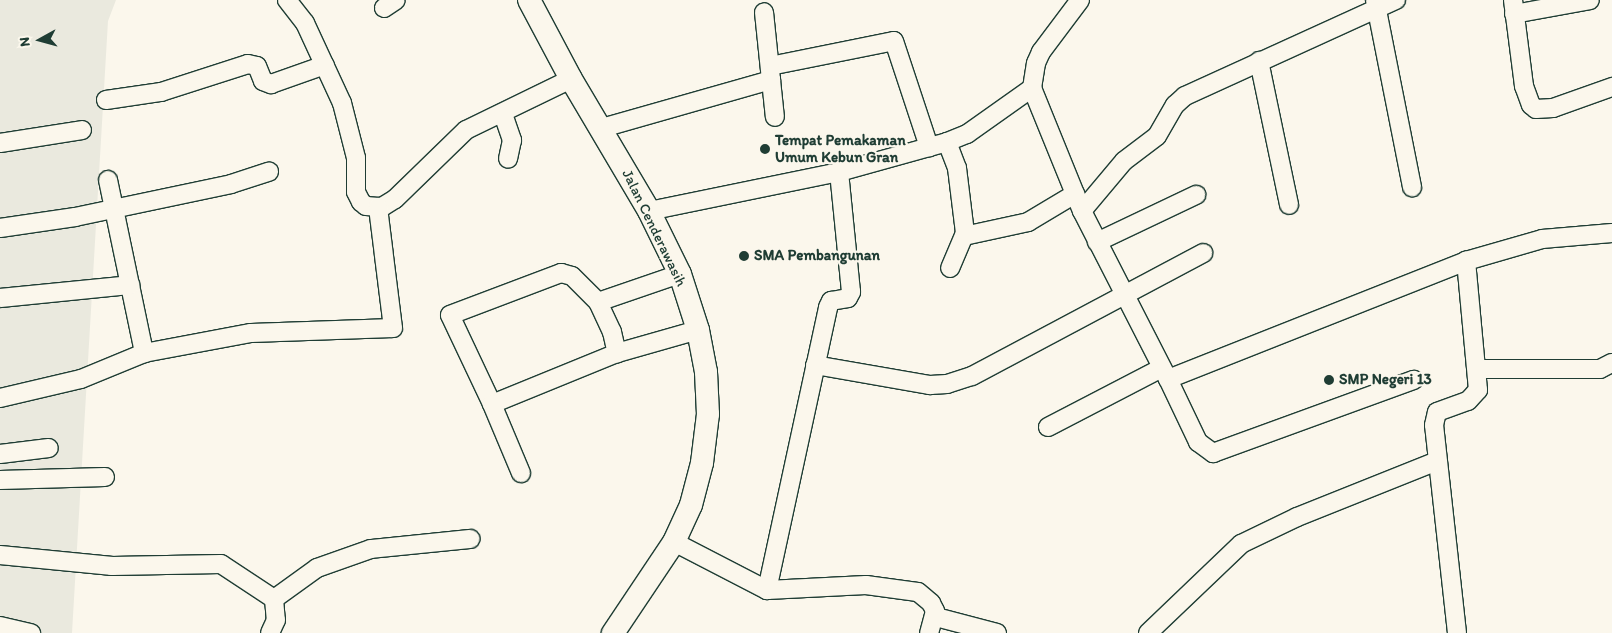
<!DOCTYPE html>
<style>
body{margin:0}
#map{position:relative;width:1612px;height:633px;overflow:hidden;background:#fbf7ec;font-family:Itim,sans-serif}
div>[style]{position:absolute}
.built>*{inset:0;background:#eae9de}
.roads{filter:drop-shadow(1px 0 #1f3d34) drop-shadow(-1px 0 #1f3d34) drop-shadow(0 1px #1f3d34) drop-shadow(0 -1px #1f3d34)}
.minor>*{height:18px;margin:-9px;padding:0 9px;transform-origin:9px;border-radius:9px;background:#fbf7ec}
.tertiary>*{height:22px;margin:-11px;padding:0 11px;transform-origin:11px;border-radius:11px;background:#fbf7ec}
.dots>*{width:14px;height:14px;translate:-50% -50%;box-sizing:border-box;border:2px solid #fbf7ec;border-radius:50%}
span{translate:-50% -50%;white-space:nowrap;text-align:center;line-height:1.15;-webkit-text-stroke:4.5px #fbf7ec;paint-order:stroke}
.poi-label{font-size:15px;color:#1f3d34;font-weight:700}
.left{translate:0 -50%;text-align:left}
.street-label{font-size:15px;color:#1f3d34}
.north{position:absolute;left:15px;top:15px;width:50px;height:50px;-webkit-text-stroke:4px #fbf7ec;paint-order:stroke;rotate:263deg;font-size:14px;font-weight:700;line-height:20px;text-align:center;color:#1f3d34}
.north::after{content:'';display:block;margin:auto;width:18px;height:22px;background:#1f3d34;clip-path:polygon(50% 0,100% 100%,50% 72%,0 100%)}
</style>
<div id="map">
<div class="built">
<div style="clip-path:polygon(0 0,116px 0,108px 21px,72px 633px,0 633px)"></div>
</div>
<div class="roads">
<div class="minor">
<div style="left:287px;top:0;width:29px;rotate:52deg"></div>
<div style="left:305px;top:23px;width:88px;rotate:65.2deg"></div>
<div style="left:342px;top:103px;width:57px;rotate:75.7deg"></div>
<div style="left:356px;top:158px;width:34px;rotate:90deg"></div>
<div style="left:356px;top:192px;width:11px;rotate:63deg"></div>
<div style="left:361px;top:202px;width:6px;rotate:39deg"></div>
<div style="left:366px;top:206px;width:16px;rotate:4deg"></div>
<div style="left:382px;top:207px;width:15px;rotate:-32deg"></div>
<div style="left:395px;top:199px;width:99px;rotate:-44.2deg"></div>
<div style="left:466px;top:130px;width:117px;rotate:-25.9deg"></div>
<div style="left:1080px;top:0;width:65px;rotate:126.9deg"></div>
<div style="left:1041px;top:52px;width:12px;rotate:114deg"></div>
<div style="left:1036px;top:63px;width:25px;rotate:99deg"></div>
<div style="left:1032px;top:88px;width:133px;rotate:67.9deg"></div>
<div style="left:1082px;top:211px;width:189px;rotate:62.9deg"></div>
<div style="left:1168px;top:379px;width:321px;rotate:-21.6deg"></div>
<div style="left:1466px;top:261px;width:79px;rotate:-16.1deg"></div>
<div style="left:1542px;top:239px;width:70px;rotate:-4.9deg"></div>
<div style="left:1375px;top:0;width:191px;rotate:78.8deg"></div>
<div style="left:1513px;top:0;width:87px;rotate:82.7deg"></div>
<div style="left:1524px;top:86px;width:20px;rotate:70deg"></div>
<div style="left:1531px;top:105px;width:6px;rotate:39deg"></div>
<div style="left:1536px;top:109px;width:17px;rotate:-3deg"></div>
<div style="left:1553px;top:108px;width:63px;rotate:-19.6deg"></div>
<div style="left:384px;top:8px;width:14px;rotate:-34deg"></div>
<div style="left:1514px;top:14px;width:77px;rotate:-10.4deg"></div>
<div style="left:1259px;top:61px;width:147px;rotate:78.2deg"></div>
<div style="left:770px;top:66px;width:126px;rotate:-11.4deg"></div>
<div style="left:894px;top:41px;width:112px;rotate:71.7deg"></div>
<div style="left:771px;top:80px;width:37px;rotate:84deg"></div>
<div style="left:106px;top:100px;width:56px;rotate:-8.3deg"></div>
<div style="left:161px;top:92px;width:91px;rotate:-17.8deg"></div>
<div style="left:248px;top:64px;width:9px;rotate:13deg"></div>
<div style="left:257px;top:66px;width:16px;rotate:68deg"></div>
<div style="left:263px;top:81px;width:9px;rotate:21deg"></div>
<div style="left:271px;top:84px;width:57px;rotate:-19.4deg"></div>
<div style="left:503px;top:114px;width:28px;rotate:71deg"></div>
<div style="left:512px;top:140px;width:19px;rotate:102deg"></div>
<div style="left:602px;top:128px;width:176px;rotate:-15.9deg"></div>
<div style="left:771px;top:80px;width:68px;rotate:-95.9deg"></div>
<div style="left:947px;top:142px;width:28px;rotate:69deg"></div>
<div style="left:957px;top:168px;width:65px;rotate:83deg"></div>
<div style="left:965px;top:233px;width:38px;rotate:113deg"></div>
<div style="left:0;top:143px;width:83px;rotate:-9deg"></div>
<div style="left:108px;top:180px;width:177px;rotate:78.2deg"></div>
<div style="left:649px;top:211px;width:194px;rotate:-11.6deg"></div>
<div style="left:839px;top:172px;width:112px;rotate:-15.5deg"></div>
<div style="left:947px;top:142px;width:22px;rotate:-22deg"></div>
<div style="left:967px;top:134px;width:80px;rotate:-35.3deg"></div>
<div style="left:1082px;top:211px;width:65px;rotate:-50deg"></div>
<div style="left:1124px;top:161px;width:41px;rotate:-37.1deg"></div>
<div style="left:1157px;top:136px;width:36px;rotate:-60deg"></div>
<div style="left:1175px;top:105px;width:13px;rotate:-42deg"></div>
<div style="left:1185px;top:96px;width:232px;rotate:-24.5deg"></div>
<div style="left:0;top:228px;width:76px;rotate:-8.3deg"></div>
<div style="left:75px;top:217px;width:159px;rotate:-11.9deg"></div>
<div style="left:231px;top:184px;width:40px;rotate:-18deg"></div>
<div style="left:964px;top:236px;width:66px;rotate:-12.3deg"></div>
<div style="left:1028px;top:222px;width:55px;rotate:-30.8deg"></div>
<div style="left:1097px;top:242px;width:110px;rotate:-25.4deg"></div>
<div style="left:0;top:298px;width:131px;rotate:-5.7deg"></div>
<div style="left:598px;top:302px;width:33px;rotate:65deg"></div>
<div style="left:612px;top:332px;width:22px;rotate:77deg"></div>
<div style="left:617px;top:353px;width:135px;rotate:157.8deg"></div>
<div style="left:492px;top:404px;width:98px;rotate:-115.3deg"></div>
<div style="left:450px;top:315px;width:119px;rotate:-20.7deg"></div>
<div style="left:561px;top:273px;width:11px;rotate:15deg"></div>
<div style="left:572px;top:276px;width:37px;rotate:45deg"></div>
<div style="left:598px;top:302px;width:87px;rotate:-18.9deg"></div>
<div style="left:617px;top:353px;width:84px;rotate:-15.9deg"></div>
<div style="left:815px;top:365px;width:117px;rotate:9.9deg"></div>
<div style="left:930px;top:385px;width:17px;rotate:-3deg"></div>
<div style="left:947px;top:384px;width:26px;rotate:-18deg"></div>
<div style="left:972px;top:376px;width:262px;rotate:-28deg"></div>
<div style="left:1478px;top:369px;width:122px"></div>
<div style="left:1600px;top:369px;width:13px;rotate:-27deg"></div>
<div style="left:1168px;top:379px;width:70px;rotate:64.5deg"></div>
<div style="left:1198px;top:442px;width:19px;rotate:36deg"></div>
<div style="left:1213px;top:453px;width:214px;rotate:-20deg"></div>
<div style="left:0;top:398px;width:83px;rotate:-13.2deg"></div>
<div style="left:81px;top:379px;width:68px;rotate:-22.4deg"></div>
<div style="left:144px;top:353px;width:109px;rotate:-10.6deg"></div>
<div style="left:251px;top:333px;width:142px;rotate:-2deg"></div>
<div style="left:393px;top:328px;width:122px;rotate:-97.1deg"></div>
<div style="left:492px;top:404px;width:75px;rotate:67.2deg"></div>
<div style="left:1048px;top:427px;width:128px;rotate:-27.4deg"></div>
<div style="left:0;top:454px;width:49px;rotate:-7deg"></div>
<div style="left:0;top:480px;width:105px;rotate:-1.6deg"></div>
<div style="left:674px;top:542px;width:105px;rotate:27.3deg"></div>
<div style="left:767px;top:590px;width:99px;rotate:-2.9deg"></div>
<div style="left:866px;top:585px;width:52px;rotate:7.7deg"></div>
<div style="left:918px;top:592px;width:17px;rotate:40deg"></div>
<div style="left:931px;top:603px;width:9px;rotate:63deg"></div>
<div style="left:935px;top:611px;width:23px;rotate:105deg"></div>
<div style="left:0;top:555px;width:113px;rotate:5.6deg"></div>
<div style="left:112px;top:566px;width:109px;rotate:-1.1deg"></div>
<div style="left:221px;top:564px;width:64px;rotate:33.4deg"></div>
<div style="left:274px;top:599px;width:21px;rotate:85deg"></div>
<div style="left:276px;top:620px;width:14px;rotate:115deg"></div>
<div style="left:767px;top:590px;width:289px;rotate:-77.8deg"></div>
<div style="left:828px;top:307px;width:7px;rotate:-63deg"></div>
<div style="left:831px;top:301px;width:17px;rotate:-10deg"></div>
<div style="left:848px;top:298px;width:7px;rotate:-63deg"></div>
<div style="left:851px;top:292px;width:121px;rotate:-95.7deg"></div>
<div style="left:274px;top:599px;width:53px;rotate:-35.8deg"></div>
<div style="left:317px;top:568px;width:57px;rotate:-19.4deg"></div>
<div style="left:371px;top:549px;width:100px;rotate:-5.8deg"></div>
<div style="left:936px;top:617px;width:63px;rotate:14.7deg"></div>
<div style="left:0;top:626px;width:32px;rotate:13deg"></div>
<div style="left:1148px;top:633px;width:129px;rotate:-43.7deg"></div>
<div style="left:1241px;top:544px;width:62px;rotate:-25.7deg"></div>
<div style="left:1297px;top:517px;width:151px;rotate:-21.8deg"></div>
<div style="left:1457px;top:633px;width:209px;rotate:-96.3deg"></div>
<div style="left:1434px;top:425px;width:13px;rotate:-77deg"></div>
<div style="left:1437px;top:412px;width:33px;rotate:-20deg"></div>
<div style="left:1468px;top:401px;width:15px;rotate:-48deg"></div>
<div style="left:1478px;top:390px;width:130px;rotate:-95.3deg"></div>
</div>
<div class="tertiary">
<div style="left:529px;top:0;width:89px;rotate:62deg"></div>
<div style="left:571px;top:79px;width:153px;rotate:59.4deg"></div>
<div style="left:649px;top:211px;width:70px;rotate:63.8deg"></div>
<div style="left:680px;top:274px;width:59px;rotate:72.2deg"></div>
<div style="left:698px;top:330px;width:43px;rotate:79.2deg"></div>
<div style="left:706px;top:372px;width:42px;rotate:87.3deg"></div>
<div style="left:708px;top:414px;width:49px;rotate:97deg"></div>
<div style="left:702px;top:463px;width:43px;rotate:104.7deg"></div>
<div style="left:691px;top:505px;width:41px;rotate:114.7deg"></div>
<div style="left:674px;top:542px;width:110px;rotate:123.8deg"></div>
</div>
</div>
<div class="dots">
<div style="left:765px;top:149px;background:#1f3d34"></div>
<div style="left:744px;top:256px;background:#1f3d34"></div>
<div style="left:1329px;top:380px;background:#1f3d34"></div>
</div>
<div class="poi-label">
<span class="left" style="left:775px;top:149px">Tempat Pemakaman<br>Umum Kebun Gran</span>
<span class="left" style="left:754px;top:256px">SMA Pembangunan</span>
<span class="left" style="left:1339px;top:380px">SMP Negeri 13</span>
</div>
<div class="street-label">
<span style="left:654px;top:228px;rotate:64deg">Jalan Cenderawasih</span>
</div>
<div class="north">N</div>
</div>
